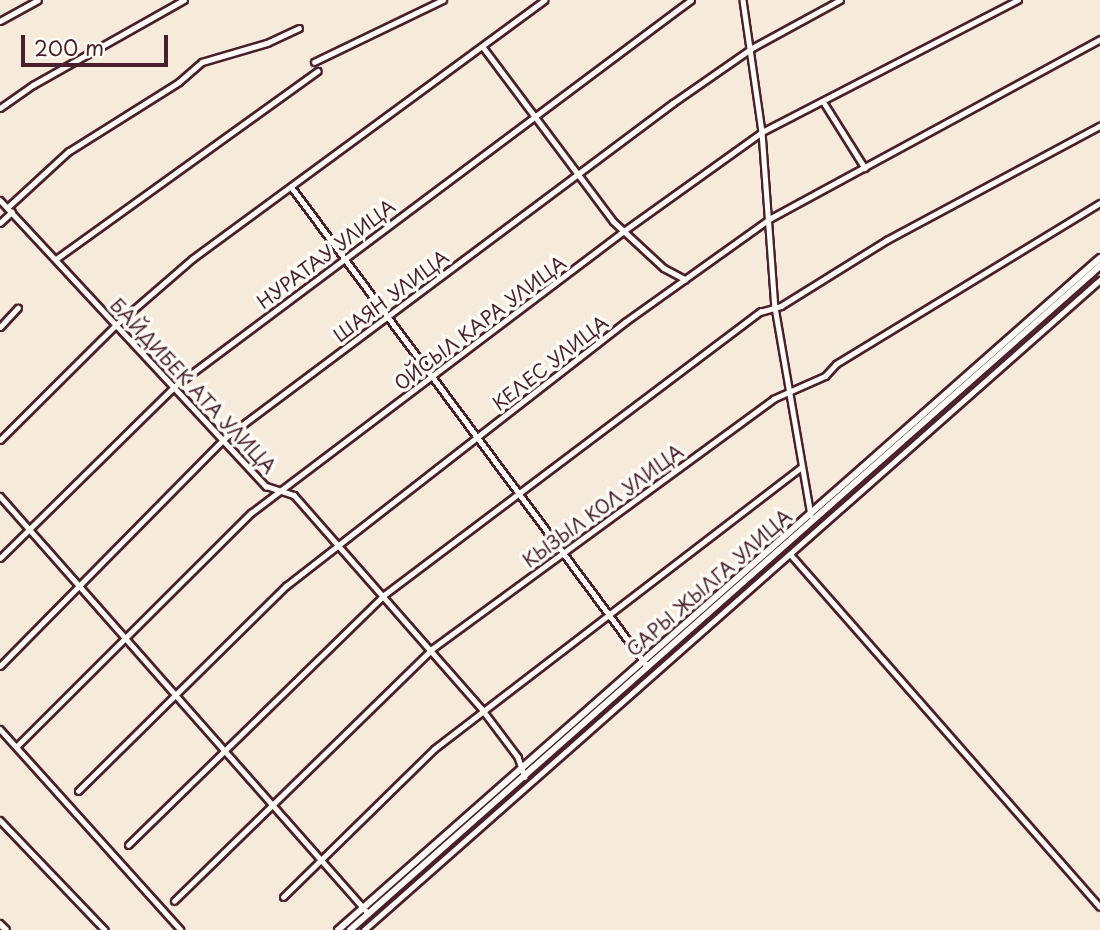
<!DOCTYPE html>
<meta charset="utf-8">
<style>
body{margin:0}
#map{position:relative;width:1100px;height:930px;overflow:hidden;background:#f6eada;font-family:"Playpen Sans",sans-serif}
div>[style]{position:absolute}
.roads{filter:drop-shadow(2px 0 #4a1f2b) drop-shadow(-2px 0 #4a1f2b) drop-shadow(0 2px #4a1f2b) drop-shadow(0 -2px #4a1f2b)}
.minor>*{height:4.5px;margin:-2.25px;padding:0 2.25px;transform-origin:2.25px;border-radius:2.25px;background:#fdfcf7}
.secondary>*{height:6px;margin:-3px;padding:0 3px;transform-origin:3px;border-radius:3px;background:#fdfcf7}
span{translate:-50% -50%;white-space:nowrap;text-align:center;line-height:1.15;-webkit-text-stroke:7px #fdfcf7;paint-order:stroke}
.street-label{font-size:19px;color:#4a1f2b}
.scale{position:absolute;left:21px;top:35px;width:147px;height:32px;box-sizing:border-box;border:4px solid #4a1f2b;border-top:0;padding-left:9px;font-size:21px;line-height:24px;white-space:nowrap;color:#4a1f2b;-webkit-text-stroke:5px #fdfcf7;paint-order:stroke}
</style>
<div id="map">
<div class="roads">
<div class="minor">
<div style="left:743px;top:0;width:133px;rotate:81.8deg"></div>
<div style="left:762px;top:132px;width:175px;rotate:85.8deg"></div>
<div style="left:775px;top:307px;width:211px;rotate:80.2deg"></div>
<div style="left:0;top:21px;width:43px;rotate:-28.9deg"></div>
<div style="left:483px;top:47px;width:217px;rotate:53.2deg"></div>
<div style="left:613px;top:221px;width:69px;rotate:42.7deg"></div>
<div style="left:664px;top:268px;width:24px;rotate:28deg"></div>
<div style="left:314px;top:62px;width:143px;rotate:-25.7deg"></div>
<div style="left:823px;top:101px;width:79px;rotate:57.9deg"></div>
<div style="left:0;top:108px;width:40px;rotate:-34.9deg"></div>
<div style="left:33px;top:85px;width:173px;rotate:-29.4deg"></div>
<div style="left:293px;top:189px;width:595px;rotate:53.4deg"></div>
<div style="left:0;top:200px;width:391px;rotate:47.1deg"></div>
<div style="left:266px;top:486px;width:29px;rotate:18deg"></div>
<div style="left:294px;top:495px;width:285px;rotate:48.7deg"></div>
<div style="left:482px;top:709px;width:60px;rotate:53.1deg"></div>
<div style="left:518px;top:757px;width:21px;rotate:71deg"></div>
<div style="left:7px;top:208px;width:83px;rotate:-42.6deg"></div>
<div style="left:68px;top:152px;width:131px;rotate:-32.2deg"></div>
<div style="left:179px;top:82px;width:30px;rotate:-41deg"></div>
<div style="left:202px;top:62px;width:68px;rotate:-16.3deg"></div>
<div style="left:267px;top:43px;width:35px;rotate:-25deg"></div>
<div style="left:0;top:223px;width:16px;rotate:-43deg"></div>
<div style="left:56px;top:259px;width:322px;rotate:-35.7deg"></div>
<div style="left:0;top:327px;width:26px;rotate:-47deg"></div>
<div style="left:0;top:440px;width:165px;rotate:-44.8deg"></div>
<div style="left:117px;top:324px;width:99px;rotate:-40.9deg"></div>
<div style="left:192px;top:259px;width:437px;rotate:-36.3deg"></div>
<div style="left:0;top:496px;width:556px;rotate:48.57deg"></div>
<div style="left:791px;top:555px;width:468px;rotate:48.7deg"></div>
<div style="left:0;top:558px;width:245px;rotate:-44.5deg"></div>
<div style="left:175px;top:386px;width:644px;rotate:-36.8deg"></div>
<div style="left:0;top:666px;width:320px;rotate:-45.4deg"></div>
<div style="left:225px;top:438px;width:559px;rotate:-36.79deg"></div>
<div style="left:673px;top:103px;width:96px;rotate:-34.8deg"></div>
<div style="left:752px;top:48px;width:100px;rotate:-28.6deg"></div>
<div style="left:0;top:729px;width:270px;rotate:48deg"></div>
<div style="left:17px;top:746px;width:330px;rotate:-44.9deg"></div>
<div style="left:251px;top:513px;width:464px;rotate:-37.1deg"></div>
<div style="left:621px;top:233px;width:173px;rotate:-35.6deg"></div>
<div style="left:762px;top:132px;width:288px;rotate:-27.3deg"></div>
<div style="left:78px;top:791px;width:292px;rotate:-44.6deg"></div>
<div style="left:286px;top:586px;width:430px;rotate:-37.9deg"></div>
<div style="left:625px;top:322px;width:179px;rotate:-35.5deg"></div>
<div style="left:771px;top:218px;width:375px;rotate:-28.5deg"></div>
<div style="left:0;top:820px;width:152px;rotate:46.3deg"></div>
<div style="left:128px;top:845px;width:358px;rotate:-44.3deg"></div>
<div style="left:384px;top:595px;width:471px;rotate:-37deg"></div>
<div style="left:760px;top:312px;width:22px;rotate:-16deg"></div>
<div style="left:781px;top:306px;width:125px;rotate:-31.9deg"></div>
<div style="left:887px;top:240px;width:242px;rotate:-28.2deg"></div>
<div style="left:283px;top:897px;width:211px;rotate:-44.4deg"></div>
<div style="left:434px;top:749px;width:463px;rotate:-37.5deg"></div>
<div style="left:174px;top:901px;width:361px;rotate:-44.3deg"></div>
<div style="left:432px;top:649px;width:423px;rotate:-36.2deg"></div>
<div style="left:773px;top:399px;width:57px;rotate:-23.9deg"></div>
<div style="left:825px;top:376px;width:16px;rotate:-47deg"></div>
<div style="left:836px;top:364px;width:309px;rotate:-31.4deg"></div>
<div style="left:364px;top:930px;width:982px;rotate:-41.45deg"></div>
</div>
<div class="secondary">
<div style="left:0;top:924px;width:8px;rotate:45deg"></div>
<div style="left:338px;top:930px;width:1016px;rotate:-41.41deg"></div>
<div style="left:350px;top:930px;width:1002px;rotate:-41.52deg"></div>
</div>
</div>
<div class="street-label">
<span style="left:326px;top:254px;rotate:-37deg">НУРАТАУ УЛИЦА</span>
<span style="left:391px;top:296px;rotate:-37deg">ШАЯН УЛИЦА</span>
<span style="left:480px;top:323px;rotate:-37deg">ОЙСЫЛ КАРА УЛИЦА</span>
<span style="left:550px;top:363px;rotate:-38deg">КЕЛЕС УЛИЦА</span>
<span style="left:193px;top:386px;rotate:47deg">БАЙДИБЕК АТА УЛИЦА</span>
<span style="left:603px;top:506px;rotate:-36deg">КЫЗЫЛ КОЛ УЛИЦА</span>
<span style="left:709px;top:583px;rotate:-41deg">САРЫ ЖЫЛГА УЛИЦА</span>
</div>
<div class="scale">200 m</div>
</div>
